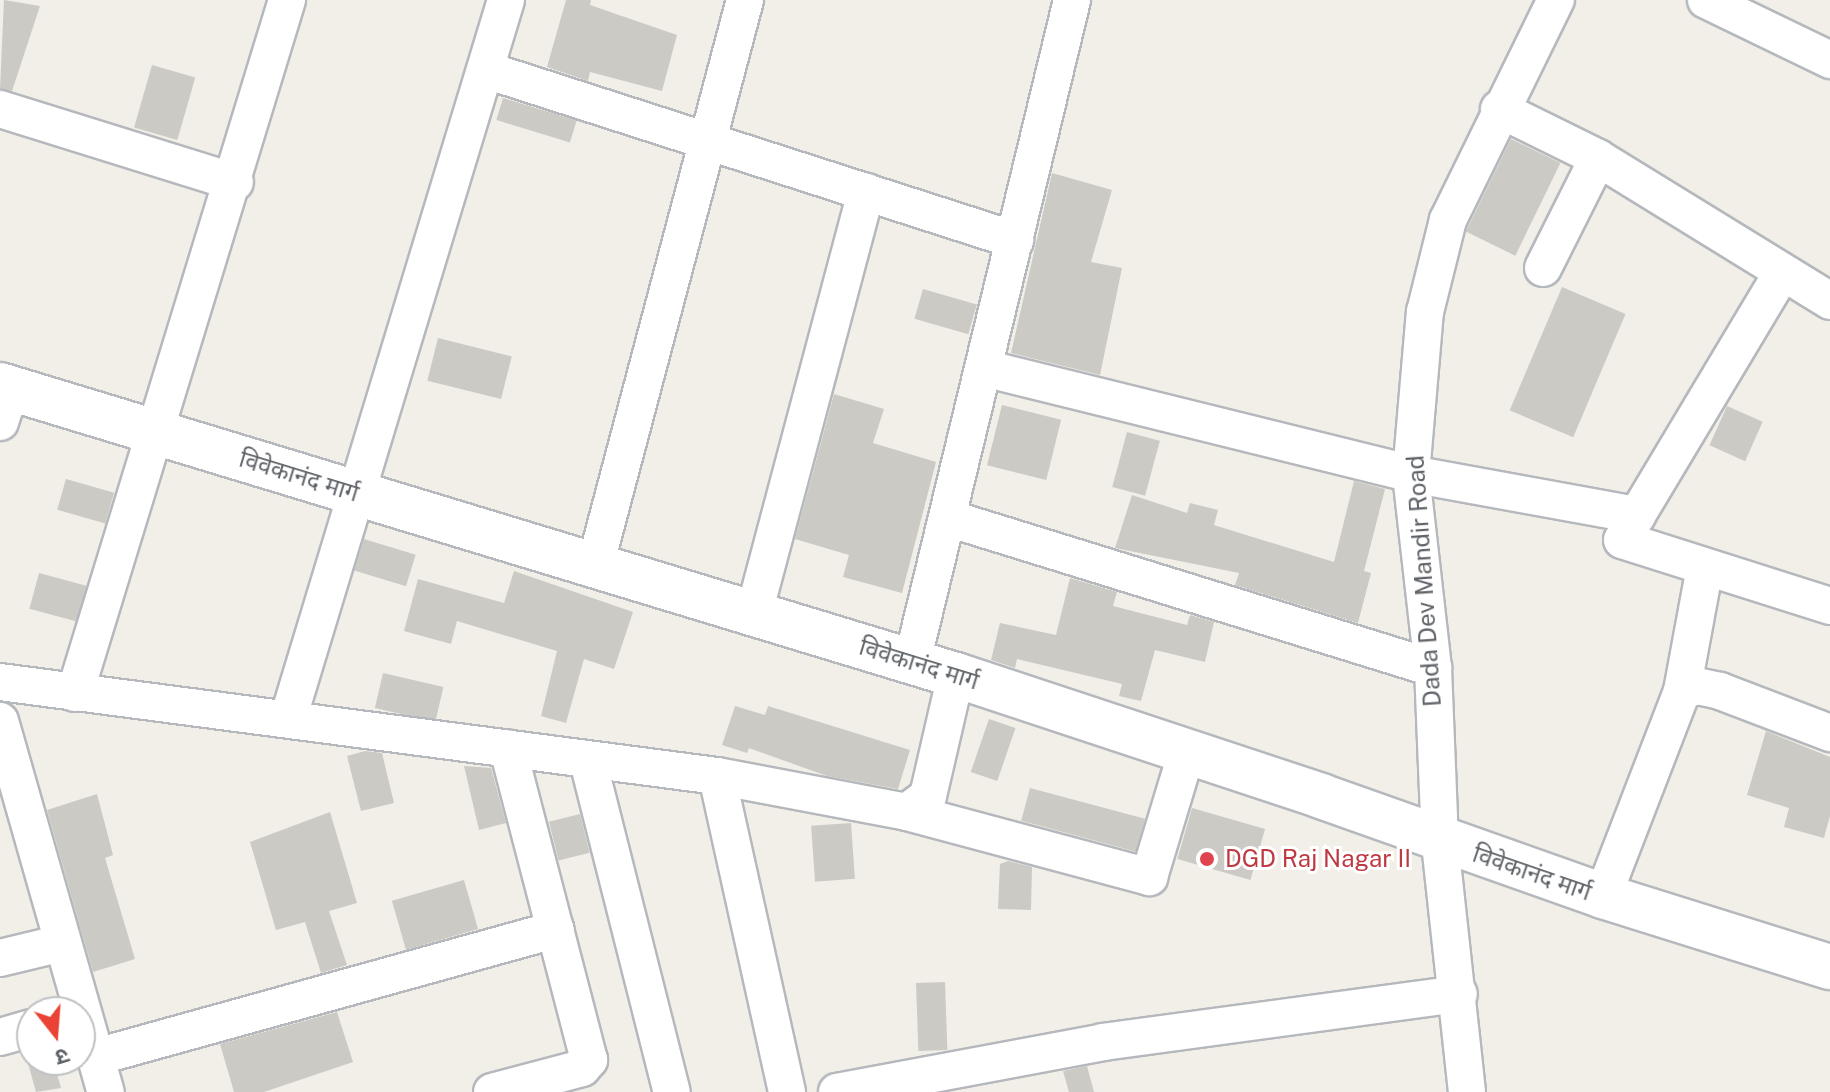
<!DOCTYPE html>
<meta charset="utf-8">
<style>
body{margin:0}
#map{position:relative;width:1830px;height:1092px;overflow:hidden;background:#f1efe8;font-family:"Public Sans","Noto Sans Devanagari",sans-serif}
div>[style]{position:absolute}
.building>*{inset:0;background:#cccac5;transform-origin:0 0}
.roads{filter:drop-shadow(2px 0 #b5b8bc) drop-shadow(-2px 0 #b5b8bc) drop-shadow(0 2px #b5b8bc) drop-shadow(0 -2px #b5b8bc)}
.street>*{height:36px;margin:-18px;padding:0 18px;transform-origin:18px;border-radius:18px;background:#fff}
.secondary>*{height:44px;margin:-22px;padding:0 22px;transform-origin:22px;border-radius:22px;background:#fff}
.dots>*{width:22px;height:22px;translate:-50% -50%;box-sizing:border-box;border:4px solid #fff;border-radius:50%}
span{translate:-50% -50%;white-space:nowrap;text-align:center;line-height:1.15;-webkit-text-stroke:6px #fff;paint-order:stroke}
.street-label{font-size:24px;color:#5f6368}
.health-label{font-size:24px;color:#be3a42}
.left{translate:0 -50%;text-align:left}
.north{position:absolute;left:16px;top:996px;width:80px;height:80px;box-sizing:border-box;background:#fff;border:2px solid #bfc1c3;border-radius:50%;rotate:163deg;font-size:22px;font-weight:700;line-height:32px;text-align:center;color:#5f6368}
.north::after{content:'';display:block;margin:auto;width:28px;height:36px;background:#ea4335;clip-path:polygon(50% 0,100% 100%,50% 72%,0 100%)}
</style>
<div id="map">
<div class="building">
<div style="clip-path:polygon(4px 0,40px 6px,12px 91px,0 89px)"></div>
<div style="clip-path:polygon(566px 0,591px 0,590px 5px,677px 35px,662px 91px,590px 72px,588px 81px,547px 67px)"></div>
<div style="left:152px;top:65px;width:45px;height:65px;rotate:16deg"></div>
<div style="left:503px;top:98px;width:77px;height:23px;rotate:17deg"></div>
<div style="left:1511px;top:139px;width:55px;height:103px;rotate:26deg"></div>
<div style="clip-path:polygon(1052px 173px,1112px 190px,1091px 262px,1122px 268px,1100px 375px,1011px 353px)"></div>
<div style="left:1562px;top:287px;width:69px;height:134px;rotate:23deg"></div>
<div style="left:923px;top:289px;width:56px;height:31px;rotate:16deg"></div>
<div style="left:438px;top:338px;width:76px;height:44px;rotate:14deg"></div>
<div style="clip-path:polygon(834px 394px,884px 409px,873px 443px,936px 462px,902px 593px,843px 577px,849px 555px,795px 539px)"></div>
<div style="left:1002px;top:405px;width:61px;height:62px;rotate:14deg"></div>
<div style="left:1727px;top:406px;width:39px;height:43px;rotate:24deg"></div>
<div style="left:1127px;top:432px;width:34px;height:57px;rotate:15deg"></div>
<div style="left:66px;top:479px;width:50px;height:32px;rotate:16deg"></div>
<div style="clip-path:polygon(1354px 481px,1385px 489px,1364px 571px,1371px 573px,1358px 623px,1235px 585px,1239px 573px,1115px 548px,1132px 495px,1187px 513px,1190px 503px,1218px 510px,1214px 525px,1334px 562px)"></div>
<div style="left:364px;top:539px;width:54px;height:33px;rotate:17deg"></div>
<div style="clip-path:polygon(514px 571px,633px 612px,614px 669px,584px 659px,566px 723px,541px 716px,557px 651px,457px 621px,451px 644px,404px 631px,418px 579px,504px 603px)"></div>
<div style="left:39px;top:573px;width:49px;height:37px;rotate:15deg"></div>
<div style="clip-path:polygon(1070px 578px,1117px 592px,1113px 606px,1187px 625px,1190px 615px,1214px 622px,1205px 662px,1155px 650px,1141px 701px,1119px 696px,1122px 684px,1017px 659px,1015px 668px,991px 660px,1000px 623px,1056px 635px)"></div>
<div style="left:383px;top:673px;width:62px;height:36px;rotate:13deg"></div>
<div style="clip-path:polygon(735px 706px,765px 715px,768px 706px,910px 750px,898px 789px,827px 776px,749px 748px,747px 753px,722px 745px)"></div>
<div style="left:989px;top:719px;width:28px;height:56px;rotate:19deg"></div>
<div style="clip-path:polygon(1766px 731px,1830px 757px,1830px 816px,1824px 838px,1784px 827px,1789px 808px,1747px 795px)"></div>
<div style="clip-path:polygon(365px 751px,382px 753px,394px 803px,361px 811px,347px 756px)"></div>
<div style="clip-path:polygon(464px 766px,491px 768px,506px 823px,479px 830px)"></div>
<div style="left:1030px;top:788px;width:119px;height:34px;rotate:15deg"></div>
<div style="clip-path:polygon(97px 794px,113px 855px,105px 858px,135px 959px,93px 972px,47px 810px)"></div>
<div style="left:1192px;top:808px;width:76px;height:53px;rotate:16deg"></div>
<div style="clip-path:polygon(330px 812px,357px 903px,329px 911px,347px 965px,321px 973px,305px 922px,276px 930px,250px 842px)"></div>
<div style="left:580px;top:814px;width:40px;height:32px;rotate:76deg"></div>
<div style="left:851px;top:823px;width:56px;height:40px;rotate:86deg"></div>
<div style="clip-path:polygon(1008px 861px,1032px 867px,1031px 910px,998px 909px,1000px 864px)"></div>
<div style="left:464px;top:880px;width:51px;height:75px;rotate:74deg"></div>
<div style="left:945px;top:982px;width:68px;height:29px;rotate:88deg"></div>
<div style="clip-path:polygon(337px 1012px,353px 1062px,264px 1092px,234px 1092px,220px 1044px)"></div>
<div style="clip-path:polygon(27px 1060px,53px 1060px,61px 1088px,36px 1092px)"></div>
<div style="clip-path:polygon(1087px 1066px,1094px 1092px,1069px 1092px,1063px 1071px)"></div>
</div>
<div class="roads">
<div class="street">
<div style="left:1706px;top:0;width:138px;rotate:25.8deg"></div>
<div style="left:486px;top:70px;width:556px;rotate:17.82deg"></div>
<div style="left:0;top:109px;width:246px;rotate:17.3deg"></div>
<div style="left:1499px;top:109px;width:110px;rotate:26.3deg"></div>
<div style="left:1598px;top:158px;width:273px;rotate:31.6deg"></div>
<div style="left:1543px;top:268px;width:123px;rotate:-63.4deg"></div>
<div style="left:1782px;top:273px;width:311px;rotate:120.9deg"></div>
<div style="left:1622px;top:540px;width:218px;rotate:17.6deg"></div>
<div style="left:984px;top:368px;width:440px;rotate:13.9deg"></div>
<div style="left:1411px;top:474px;width:230px;rotate:10.3deg"></div>
<div style="left:0;top:422px;width:35px;rotate:-72deg"></div>
<div style="left:948px;top:518px;width:508px;rotate:17.19deg"></div>
<div style="left:595px;top:566px;width:586px;rotate:-75.16deg"></div>
<div style="left:754px;top:613px;width:436px;rotate:-75.1deg"></div>
<div style="left:912px;top:662px;width:681px;rotate:-76.41deg"></div>
<div style="left:0;top:682px;width:723px;rotate:7.47deg"></div>
<div style="left:717px;top:776px;width:193px;rotate:10.7deg"></div>
<div style="left:907px;top:812px;width:26px;rotate:-37deg"></div>
<div style="left:928px;top:796px;width:124px;rotate:-77deg"></div>
<div style="left:1682px;top:691px;width:126px;rotate:-79.5deg"></div>
<div style="left:75px;top:693px;width:725px;rotate:-72.99deg"></div>
<div style="left:288px;top:719px;width:751px;rotate:-73.13deg"></div>
<div style="left:0;top:721px;width:386px;rotate:74.1deg"></div>
<div style="left:588px;top:761px;width:341px;rotate:75.8deg"></div>
<div style="left:717px;top:776px;width:324px;rotate:77.5deg"></div>
<div style="left:907px;top:812px;width:251px;rotate:15deg"></div>
<div style="left:1149px;top:877px;width:132px;rotate:-73.2deg"></div>
<div style="left:1603px;top:896px;width:220px;rotate:-68.9deg"></div>
<div style="left:1682px;top:691px;width:16px;rotate:-18deg"></div>
<div style="left:1697px;top:686px;width:24px;rotate:12deg"></div>
<div style="left:1720px;top:691px;width:118px;rotate:20.9deg"></div>
<div style="left:0;top:958px;width:64px;rotate:-13.6deg"></div>
<div style="left:0;top:1037px;width:33px;rotate:-16deg"></div>
<div style="left:96px;top:1057px;width:477px;rotate:-15.5deg"></div>
<div style="left:492px;top:1092px;width:93px;rotate:-14.9deg"></div>
<div style="left:582px;top:1068px;width:11px;rotate:-49deg"></div>
<div style="left:589px;top:1060px;width:322px;rotate:-104.6deg"></div>
<div style="left:837px;top:1092px;width:271px;rotate:-10.6deg"></div>
<div style="left:1103px;top:1042px;width:359px;rotate:-7.7deg"></div>
<div style="left:1467px;top:1092px;width:251px;rotate:-96.2deg"></div>
<div style="left:1440px;top:842px;width:174px;rotate:-92.3deg"></div>
<div style="left:1433px;top:668px;width:195px;rotate:-96.5deg"></div>
<div style="left:1411px;top:474px;width:163px;rotate:-85.1deg"></div>
<div style="left:1425px;top:312px;width:95px;rotate:-76deg"></div>
<div style="left:1448px;top:220px;width:245px;rotate:-63.9deg"></div>
</div>
<div class="secondary">
<div style="left:0;top:385px;width:999px;rotate:16.88deg"></div>
<div style="left:956px;top:675px;width:385px;rotate:18.3deg"></div>
<div style="left:1321px;top:796px;width:299px;rotate:19.5deg"></div>
<div style="left:1603px;top:896px;width:238px;rotate:17.4deg"></div>
</div>
</div>
<div class="dots">
<div style="left:1207px;top:859px;background:#e0444e"></div>
</div>
<div class="street-label">
<span style="left:299px;top:476px;rotate:17deg">विवेकानंद मार्ग</span>
<span style="left:1424px;top:581px;rotate:-94deg">Dada Dev Mandir Road</span>
<span style="left:919px;top:664px;rotate:17deg">विवेकानंद मार्ग</span>
<span style="left:1532px;top:873px;rotate:19deg">विवेकानंद मार्ग</span>
</div>
<div class="health-label">
<span class="left" style="left:1225px;top:859px">DGD Raj Nagar II</span>
</div>
<div class="north">उ</div>
</div>
